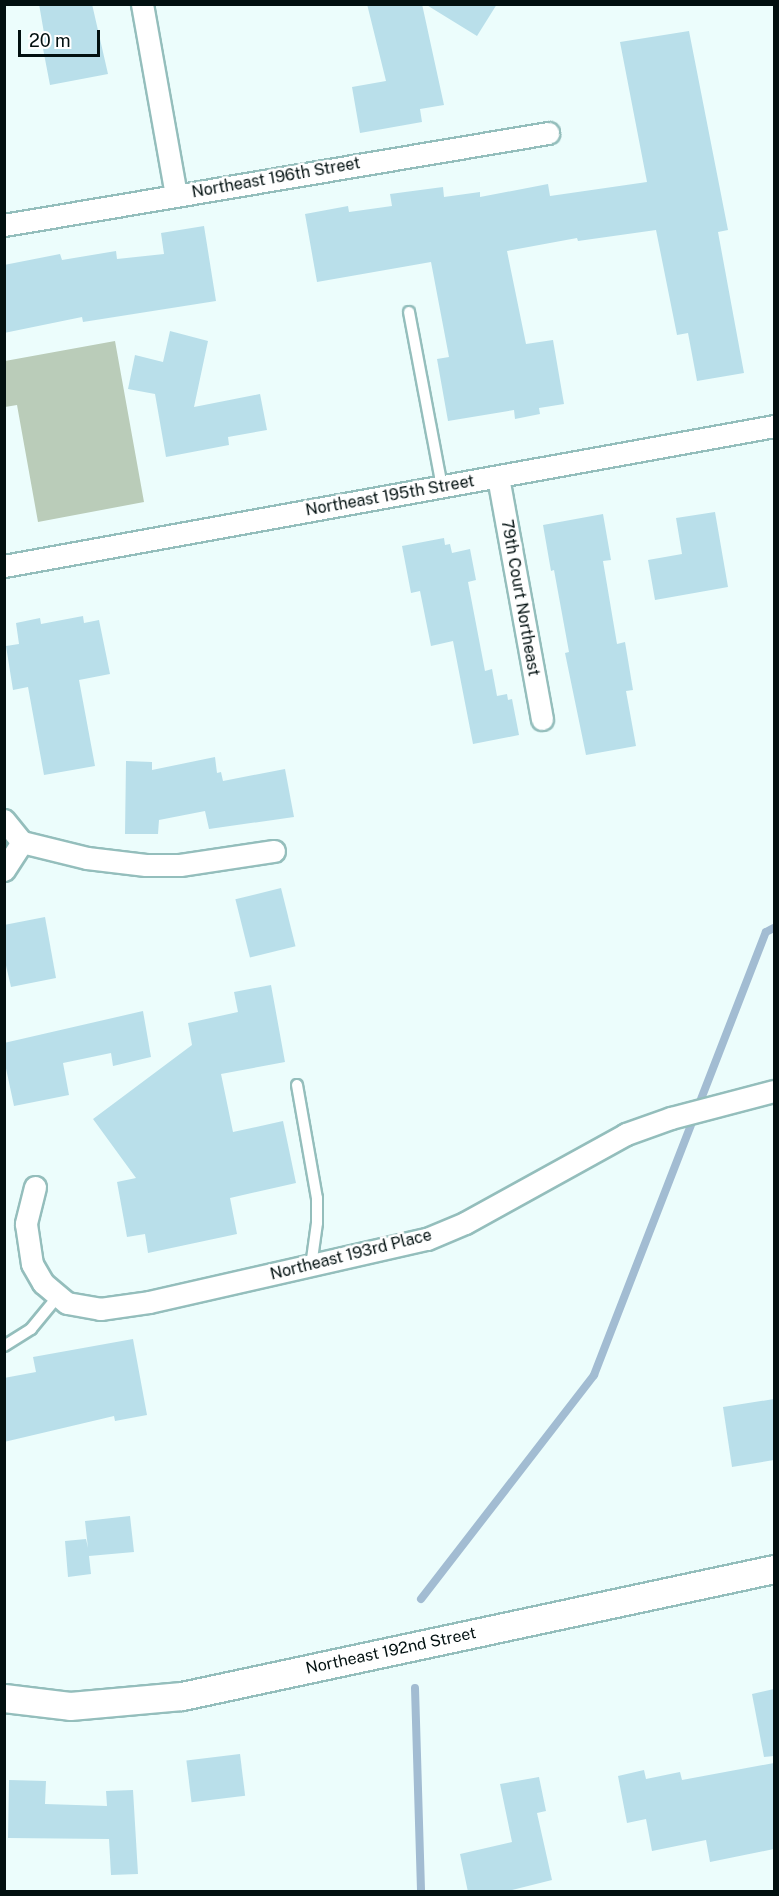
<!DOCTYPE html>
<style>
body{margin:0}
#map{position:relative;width:779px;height:1896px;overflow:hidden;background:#ecfdfc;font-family:"Public Sans",sans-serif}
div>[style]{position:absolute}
.green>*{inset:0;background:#baccb9}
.stream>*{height:8px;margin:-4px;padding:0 4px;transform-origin:4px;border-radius:4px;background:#a2bcd2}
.building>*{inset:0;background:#b9dfea;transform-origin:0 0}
.roads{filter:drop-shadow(2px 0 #94bebc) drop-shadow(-2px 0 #94bebc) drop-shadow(0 2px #94bebc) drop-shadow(0 -2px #94bebc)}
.service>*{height:10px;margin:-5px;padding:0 5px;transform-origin:5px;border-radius:5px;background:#fff}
.minor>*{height:21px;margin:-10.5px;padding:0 10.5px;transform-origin:10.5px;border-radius:10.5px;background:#fff}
.tertiary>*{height:27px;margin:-13.5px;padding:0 13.5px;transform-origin:13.5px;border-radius:13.5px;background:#fff}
span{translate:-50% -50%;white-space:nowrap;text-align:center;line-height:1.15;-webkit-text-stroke:5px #fff;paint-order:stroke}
.street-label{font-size:16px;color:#021010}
.frame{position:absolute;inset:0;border:6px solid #021010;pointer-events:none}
.scale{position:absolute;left:18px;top:30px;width:82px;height:27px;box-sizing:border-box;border:3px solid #021010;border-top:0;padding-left:8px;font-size:18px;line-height:21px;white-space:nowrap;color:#021010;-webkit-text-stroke:4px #fff;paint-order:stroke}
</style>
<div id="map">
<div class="green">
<div style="clip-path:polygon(115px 341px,144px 502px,38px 522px,17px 405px,5px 407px,5px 361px)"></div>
</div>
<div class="stream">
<div style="left:421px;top:1599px;width:283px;rotate:-52.3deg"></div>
<div style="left:594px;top:1375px;width:475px;rotate:-68.8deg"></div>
<div style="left:766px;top:932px;width:9px;rotate:-27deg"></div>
<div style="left:415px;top:1688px;width:204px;rotate:88.3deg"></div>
</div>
<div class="building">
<div style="clip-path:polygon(39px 4px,92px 4px,108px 74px,50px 85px,40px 33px,44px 33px)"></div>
<div style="clip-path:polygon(367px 4px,422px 4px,444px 105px,420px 109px,422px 122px,360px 133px,352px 87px,386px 81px)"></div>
<div style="clip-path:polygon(425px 4px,497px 4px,477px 36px)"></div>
<div style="clip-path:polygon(689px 31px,728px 230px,718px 232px,744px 373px,697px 381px,688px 333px,677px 335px,656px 230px,578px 241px,577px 238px,507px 251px,526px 344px,553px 340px,564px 404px,539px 408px,540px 414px,515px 419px,514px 410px,448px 421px,437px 359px,449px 357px,431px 262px,317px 282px,305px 214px,348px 206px,349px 212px,392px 206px,390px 194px,443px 187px,444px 197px,480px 192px,480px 197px,548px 184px,550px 196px,647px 182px,620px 42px)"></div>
<div style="clip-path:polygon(204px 226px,216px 301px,83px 322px,82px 317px,4px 333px,4px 265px,60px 254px,62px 260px,116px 251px,117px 259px,164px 254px,161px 233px)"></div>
<div style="clip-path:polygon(170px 331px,208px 341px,194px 407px,260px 394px,267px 430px,228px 437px,229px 445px,166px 457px,155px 394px,128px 389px,135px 355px,163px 362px)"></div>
<div style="clip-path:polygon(715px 512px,728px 587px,655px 600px,648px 560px,682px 554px,676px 518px)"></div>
<div style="clip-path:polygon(603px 514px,611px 560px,603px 561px,617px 644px,625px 642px,633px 690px,626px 691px,636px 746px,586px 755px,565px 653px,569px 652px,554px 570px,551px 571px,543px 525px)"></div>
<div style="clip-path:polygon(444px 538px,445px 545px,450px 544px,452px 553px,470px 549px,476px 580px,468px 582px,485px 671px,492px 669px,497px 696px,507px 694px,508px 700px,512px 699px,519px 735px,473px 744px,453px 641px,431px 646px,420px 591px,411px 593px,402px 546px)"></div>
<div style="clip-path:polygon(83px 616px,84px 623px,99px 620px,110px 674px,79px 680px,95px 766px,44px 775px,28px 687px,13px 690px,6px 646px,19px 644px,16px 623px,40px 618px,41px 624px)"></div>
<div style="clip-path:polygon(215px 757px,217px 773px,221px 772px,223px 781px,285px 769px,294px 817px,209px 829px,205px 811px,159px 820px,158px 834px,125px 834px,126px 761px,152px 762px,152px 770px)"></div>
<div style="left:281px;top:888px;width:60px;height:47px;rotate:76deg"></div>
<div style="clip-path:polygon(45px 917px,56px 978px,11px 987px,4px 957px,4px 925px)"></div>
<div style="clip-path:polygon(271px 985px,285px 1062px,221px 1074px,233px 1132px,283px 1121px,296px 1183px,230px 1198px,237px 1234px,148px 1253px,145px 1234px,127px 1237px,117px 1182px,136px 1178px,93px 1119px,192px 1045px,188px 1023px,238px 1012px,234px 992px)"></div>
<div style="clip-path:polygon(143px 1011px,151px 1057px,113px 1066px,111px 1053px,63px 1063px,69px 1095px,14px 1106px,4px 1059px,4px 1043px)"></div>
<div style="clip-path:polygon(133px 1339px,147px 1415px,115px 1421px,114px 1416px,4px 1442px,4px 1378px,36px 1372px,33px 1357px)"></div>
<div style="clip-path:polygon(774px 1399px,774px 1460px,732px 1467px,723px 1407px)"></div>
<div style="clip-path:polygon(130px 1516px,134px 1552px,89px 1556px,91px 1574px,68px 1577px,65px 1541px,86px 1539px,88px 1548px,85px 1521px)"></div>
<div style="clip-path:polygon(774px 1689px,774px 1756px,764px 1757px,752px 1694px)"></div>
<div style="left:240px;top:1754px;width:42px;height:54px;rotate:83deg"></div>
<div style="clip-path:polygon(774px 1763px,774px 1849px,710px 1862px,706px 1840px,652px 1851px,646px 1819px,627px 1823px,618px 1776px,644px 1770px,646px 1779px,680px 1772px,682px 1780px)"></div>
<div style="clip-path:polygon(539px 1777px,546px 1811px,537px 1813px,552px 1880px,504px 1892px,468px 1892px,460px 1854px,512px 1842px,500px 1784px)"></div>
<div style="clip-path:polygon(9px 1780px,46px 1781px,45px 1804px,107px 1806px,106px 1791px,133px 1790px,138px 1874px,111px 1875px,109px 1839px,8px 1838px)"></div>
</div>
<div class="roads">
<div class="service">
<div style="left:409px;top:312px;width:178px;rotate:79.3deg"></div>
<div style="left:297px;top:1085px;width:115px;rotate:80deg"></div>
<div style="left:317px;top:1198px;width:25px;rotate:90deg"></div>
<div style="left:317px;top:1223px;width:43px;rotate:97.9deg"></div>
<div style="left:4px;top:1346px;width:32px;rotate:-32deg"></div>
<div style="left:31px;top:1329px;width:44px;rotate:-50.5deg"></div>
</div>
<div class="minor">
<div style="left:142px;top:4px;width:194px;rotate:79.9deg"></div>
<div style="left:4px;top:225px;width:552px;rotate:-9.6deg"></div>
<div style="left:498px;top:477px;width:246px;rotate:79.7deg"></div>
<div style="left:4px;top:566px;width:783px;rotate:-10.3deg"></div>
<div style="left:4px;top:820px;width:28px;rotate:51deg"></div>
<div style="left:22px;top:842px;width:67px;rotate:13.8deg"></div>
<div style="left:87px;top:858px;width:59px;rotate:6.8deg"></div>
<div style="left:146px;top:865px;width:34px"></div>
<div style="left:180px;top:865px;width:95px;rotate:-8.5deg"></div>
<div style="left:4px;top:870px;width:33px;rotate:-57deg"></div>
<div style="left:35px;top:1187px;width:38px;rotate:104deg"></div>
<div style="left:26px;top:1224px;width:40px;rotate:81.5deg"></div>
<div style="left:32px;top:1264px;width:22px;rotate:60deg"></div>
<div style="left:43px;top:1283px;width:31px;rotate:40deg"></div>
<div style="left:67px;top:1303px;width:34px;rotate:10deg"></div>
<div style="left:100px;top:1309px;width:49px;rotate:-8.1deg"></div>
<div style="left:149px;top:1302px;width:285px;rotate:-12.8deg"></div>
<div style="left:427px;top:1239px;width:41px;rotate:-22.8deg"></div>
<div style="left:465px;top:1223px;width:184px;rotate:-28.9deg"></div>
<div style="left:626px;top:1134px;width:48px;rotate:-19.6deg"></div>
<div style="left:671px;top:1118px;width:106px;rotate:-14.7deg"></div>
</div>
<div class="tertiary">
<div style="left:4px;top:1698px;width:66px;rotate:6.9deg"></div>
<div style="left:70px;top:1706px;width:112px;rotate:-5.1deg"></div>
<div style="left:182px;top:1696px;width:605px;rotate:-12.11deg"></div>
</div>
</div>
<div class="street-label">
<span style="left:276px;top:178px;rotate:-10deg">Northeast 196th Street</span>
<span style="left:390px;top:496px;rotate:-10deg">Northeast 195th Street</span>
<span style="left:520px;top:598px;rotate:80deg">79th Court Northeast</span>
<span style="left:351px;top:1255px;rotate:-14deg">Northeast 193rd Place</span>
<span style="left:391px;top:1651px;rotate:-12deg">Northeast 192nd Street</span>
</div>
<div class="frame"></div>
<div class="scale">20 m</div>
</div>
